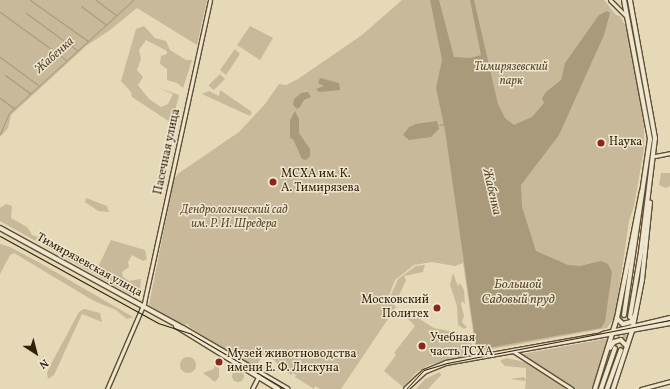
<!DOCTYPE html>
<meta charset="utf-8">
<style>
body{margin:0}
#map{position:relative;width:670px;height:389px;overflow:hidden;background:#e6d9b7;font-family:Vollkorn,serif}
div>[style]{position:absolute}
.green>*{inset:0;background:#c7b999;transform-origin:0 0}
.round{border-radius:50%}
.water>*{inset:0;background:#a89a7b}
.stream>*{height:1px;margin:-0.5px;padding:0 0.5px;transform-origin:0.5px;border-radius:0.5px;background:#a89a7b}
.secondary-tunnel>*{height:4px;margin-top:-2px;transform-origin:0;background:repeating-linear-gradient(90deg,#c2b494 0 4px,transparent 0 6px)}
.roads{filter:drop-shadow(1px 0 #5e4e33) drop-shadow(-1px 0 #5e4e33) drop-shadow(0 1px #5e4e33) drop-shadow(0 -1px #5e4e33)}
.minor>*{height:3px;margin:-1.5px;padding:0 1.5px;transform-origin:1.5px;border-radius:1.5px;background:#efe6d0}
.tertiary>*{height:3.5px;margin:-1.75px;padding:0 1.75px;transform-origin:1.75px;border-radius:1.75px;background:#efe6d0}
.secondary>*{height:4px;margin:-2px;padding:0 2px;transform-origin:2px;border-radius:2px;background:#efe6d0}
.tram>*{height:1px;margin:-0.5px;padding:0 0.5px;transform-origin:0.5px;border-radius:0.5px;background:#311f07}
.dots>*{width:11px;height:11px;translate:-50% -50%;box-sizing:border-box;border:2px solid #efe6d0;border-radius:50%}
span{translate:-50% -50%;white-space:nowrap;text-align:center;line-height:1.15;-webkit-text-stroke:3px #efe6d0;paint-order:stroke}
.park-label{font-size:12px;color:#5e4d33;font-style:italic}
.poi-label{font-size:12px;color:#311f07}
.left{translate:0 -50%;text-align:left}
.right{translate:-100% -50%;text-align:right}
.street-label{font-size:12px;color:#311f07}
.water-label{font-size:13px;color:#5b4a30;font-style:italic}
.north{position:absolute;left:16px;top:333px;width:40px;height:40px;-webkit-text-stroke:3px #efe6d0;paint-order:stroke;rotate:144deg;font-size:11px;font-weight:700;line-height:16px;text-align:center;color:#311f07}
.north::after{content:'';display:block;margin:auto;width:14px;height:18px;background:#311f07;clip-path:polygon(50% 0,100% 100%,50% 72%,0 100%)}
</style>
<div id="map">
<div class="green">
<div style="clip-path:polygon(0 0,207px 0,197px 45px,137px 8px,110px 30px,86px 46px,11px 115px,8px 128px,0 137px)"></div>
<div style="clip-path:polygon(402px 0,604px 0,616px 15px,620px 16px,627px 29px,644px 124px,644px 149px,634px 206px,629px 221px,615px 317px,607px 328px,476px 352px,463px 263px,455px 266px,432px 262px,414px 265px,395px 280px,388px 298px,396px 307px,341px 389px,320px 389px,315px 386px,314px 389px,295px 377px,296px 375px,293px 373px,291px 375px,287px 372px,289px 370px,282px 365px,280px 367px,274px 360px,263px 355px,255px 368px,188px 326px,189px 324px,182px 325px,149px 305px,174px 179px,179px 173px,239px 132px,265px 104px,279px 84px,286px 85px,298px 79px,362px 35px)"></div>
<div style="clip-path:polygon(144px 26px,155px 38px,166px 41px,170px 50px,186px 60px,192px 60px,183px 88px,177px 83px,167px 80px,167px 69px,160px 64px,161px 56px,167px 54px,167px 51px,146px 40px,139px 50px,141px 59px,137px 70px,143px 77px,138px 85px,149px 99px,161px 107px,168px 104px,173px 94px,156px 87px,179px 95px,173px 119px,170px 122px,132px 97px,131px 92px,121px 81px,136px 29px)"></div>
<div style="clip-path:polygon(250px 26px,273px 38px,260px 60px,237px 45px)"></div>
<div style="clip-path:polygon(235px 49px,240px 54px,226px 75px,220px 70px)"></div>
<div style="left:220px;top:74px;width:7px;height:16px;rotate:45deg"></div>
<div style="clip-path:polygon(220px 90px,252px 112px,250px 116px,202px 94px,209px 91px,219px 96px)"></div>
<div style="clip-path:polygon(661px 173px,670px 173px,670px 186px,666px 188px,659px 185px)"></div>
<div style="clip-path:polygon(86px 198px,107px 206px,109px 212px,98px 211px,85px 202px)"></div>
<div style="clip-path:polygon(6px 204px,12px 206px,11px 218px,27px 227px,32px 235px,59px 245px,67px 253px,98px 267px,111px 240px,145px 250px,147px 259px,143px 261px,132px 255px,128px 262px,129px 267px,122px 272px,123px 277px,129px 281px,141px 279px,140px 290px,130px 294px,0 221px,0 208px)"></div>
<div style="clip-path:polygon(0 244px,10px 247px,40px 263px,133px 317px,127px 319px,116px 310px,94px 301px,14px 253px,10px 255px,0 274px)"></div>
<div style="clip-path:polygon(425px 265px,423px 272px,404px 276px,406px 280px,397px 300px,394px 300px,391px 295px,398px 279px,416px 266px)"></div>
<div style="clip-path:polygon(453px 273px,458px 286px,460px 283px,464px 290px,465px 304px,462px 301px,461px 304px,464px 316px,462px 322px,467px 327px,464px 329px,458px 325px,457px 306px,450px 285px)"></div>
<div style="clip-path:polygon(84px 309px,100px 313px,102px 322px,82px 314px,54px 375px,48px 379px,47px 373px,51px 364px,79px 312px)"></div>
<div style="clip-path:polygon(405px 310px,434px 328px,454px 332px,471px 340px,473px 354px,429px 365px,418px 371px,403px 387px,384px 371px,396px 355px,394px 353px,415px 326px,402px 313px)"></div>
<div style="clip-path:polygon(605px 339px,609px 340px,592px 389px,525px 389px,526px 381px,510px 379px,524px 377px,526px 380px,526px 368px,505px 366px,501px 362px,501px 360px,507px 358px,528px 363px,528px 360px,522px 354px)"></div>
<div class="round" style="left:180px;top:357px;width:16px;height:16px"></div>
<div style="clip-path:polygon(215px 363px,219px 367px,219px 377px,215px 382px,203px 373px,214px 369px)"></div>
<div class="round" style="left:232px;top:370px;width:12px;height:12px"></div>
<div style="clip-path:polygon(440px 372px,441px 375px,428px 389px,416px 389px,425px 379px)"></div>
</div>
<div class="water">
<div style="clip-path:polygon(430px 0,439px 0,454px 57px,470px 58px,481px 55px,470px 0,474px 0,498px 104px,505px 118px,514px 125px,532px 117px,539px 109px,544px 103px,542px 98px,546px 92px,561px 80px,565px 63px,599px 15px,607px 11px,610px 13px,604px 35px,559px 135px,521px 185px,522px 207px,536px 251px,568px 265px,580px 266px,601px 261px,608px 264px,612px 272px,605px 322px,601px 328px,487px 348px,479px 349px,476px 346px,445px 130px,436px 88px,442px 60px)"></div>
<div style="clip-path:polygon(320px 78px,339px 83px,340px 90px,319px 92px,316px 89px,324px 86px,318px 83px)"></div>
<div style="clip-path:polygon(308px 92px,311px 97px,304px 100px,300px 107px,297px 109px,293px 105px,294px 99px,301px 93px)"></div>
<div style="clip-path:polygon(295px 111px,299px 119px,299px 133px,310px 149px,310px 156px,306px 160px,302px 159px,293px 139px,290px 138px,290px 120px)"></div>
<div style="clip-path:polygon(437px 121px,439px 129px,431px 137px,409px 140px,403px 135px,409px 127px,416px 124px)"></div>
</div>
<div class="stream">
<div style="left:30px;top:0;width:71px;rotate:35.3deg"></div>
<div style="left:96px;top:0;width:25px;rotate:37deg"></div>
<div style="left:81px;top:6px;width:31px;rotate:37deg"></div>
<div style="left:0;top:12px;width:82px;rotate:36deg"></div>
<div style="left:26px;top:13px;width:63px;rotate:36deg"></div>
<div style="left:0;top:57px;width:47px;rotate:36.4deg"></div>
<div style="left:5px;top:75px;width:31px;rotate:36deg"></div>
<div style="left:0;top:98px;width:17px;rotate:36deg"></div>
<div style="left:439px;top:125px;width:5px;rotate:-11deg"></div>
<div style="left:0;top:134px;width:23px;rotate:-67deg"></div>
<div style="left:9px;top:113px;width:168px;rotate:-42.3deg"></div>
</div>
<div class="secondary-tunnel">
<div style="left:615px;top:348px;width:34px;rotate:-75deg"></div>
<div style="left:621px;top:350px;width:34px;rotate:-75deg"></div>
</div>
<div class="roads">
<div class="minor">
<div style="left:610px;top:0;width:24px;rotate:45deg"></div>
<div style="left:655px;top:156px;width:15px;rotate:-11deg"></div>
<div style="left:513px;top:351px;width:70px;rotate:32.8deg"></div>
<div style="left:107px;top:389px;width:94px;rotate:-66.7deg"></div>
<div style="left:144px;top:303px;width:310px;rotate:-77.7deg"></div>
<div style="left:252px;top:389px;width:18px;rotate:-63deg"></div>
<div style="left:641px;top:389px;width:30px;rotate:-15deg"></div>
</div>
<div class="tertiary">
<div style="left:617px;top:318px;width:8px;rotate:45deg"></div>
<div style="left:623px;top:324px;width:8px;rotate:-14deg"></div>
<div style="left:631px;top:322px;width:6px;rotate:-59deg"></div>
<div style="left:610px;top:348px;width:7px;rotate:-56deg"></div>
<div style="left:614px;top:342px;width:7px;rotate:-16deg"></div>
<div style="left:621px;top:340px;width:8px;rotate:45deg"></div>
</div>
<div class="secondary">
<div style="left:0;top:228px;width:209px;rotate:28.7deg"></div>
<div style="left:183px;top:328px;width:121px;rotate:30.2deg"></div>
<div style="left:624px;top:315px;width:178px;rotate:-81.6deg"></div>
<div style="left:650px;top:139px;width:141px;rotate:-100.6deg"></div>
<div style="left:630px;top:317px;width:66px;rotate:-80.4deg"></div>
<div style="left:641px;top:252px;width:115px;rotate:-83deg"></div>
<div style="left:655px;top:138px;width:140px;rotate:-100.3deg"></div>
<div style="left:176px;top:326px;width:120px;rotate:31.7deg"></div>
<div style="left:603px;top:334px;width:69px;rotate:-13.4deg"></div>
<div style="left:406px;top:389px;width:25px;rotate:-43deg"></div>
<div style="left:424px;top:372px;width:24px;rotate:-22deg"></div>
<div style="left:446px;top:363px;width:228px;rotate:-10.1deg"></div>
<div style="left:595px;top:389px;width:74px;rotate:-72.8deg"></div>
<div style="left:617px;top:318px;width:129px;rotate:-78.9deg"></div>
<div style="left:601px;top:389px;width:43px;rotate:-71.1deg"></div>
<div style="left:607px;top:389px;width:41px;rotate:-70.3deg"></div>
<div style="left:613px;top:389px;width:61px;rotate:-71.9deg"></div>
<div style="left:632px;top:331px;width:52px;rotate:-78.9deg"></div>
<div style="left:642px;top:280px;width:78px;rotate:-84.1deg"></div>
</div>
</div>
<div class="tram">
<div style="left:0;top:236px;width:180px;rotate:28.8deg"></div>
<div style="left:158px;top:323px;width:35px;rotate:18deg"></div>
<div style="left:191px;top:334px;width:109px;rotate:30.3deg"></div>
<div style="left:406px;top:389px;width:26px;rotate:-47deg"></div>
<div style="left:424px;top:370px;width:24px;rotate:-17deg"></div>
<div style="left:447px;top:363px;width:227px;rotate:-10.9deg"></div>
</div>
<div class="dots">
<div style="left:601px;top:143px;background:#8f2418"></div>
<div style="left:273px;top:182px;background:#8f2418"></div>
<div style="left:437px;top:308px;background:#8f2418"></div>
<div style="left:422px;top:346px;background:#8f2418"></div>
<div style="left:219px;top:362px;background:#8f2418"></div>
</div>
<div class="park-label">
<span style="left:511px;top:75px">Тимирязевский<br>парк</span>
<span style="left:234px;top:218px">Дендрологический сад<br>им. Р. И. Шредера</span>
</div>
<div class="poi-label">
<span class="left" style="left:609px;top:143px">Наука</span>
<span class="left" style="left:281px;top:182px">МСХА им. К.<br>А. Тимирязева</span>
<span class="right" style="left:429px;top:308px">Московский<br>Политех</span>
<span class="left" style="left:430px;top:346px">Учебная<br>часть ТСХА</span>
<span class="left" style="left:227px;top:362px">Музей животноводства<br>имени Е. Ф. Лискуна</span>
</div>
<div class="street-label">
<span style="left:168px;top:152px;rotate:-78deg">Пасечная улица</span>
<span style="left:89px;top:266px;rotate:29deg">Тимирязевская улица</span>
</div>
<div class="water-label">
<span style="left:55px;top:56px;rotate:-42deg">Жабенка</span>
<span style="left:491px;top:192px;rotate:77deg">Жабенка</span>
<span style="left:518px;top:293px">Большой<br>Садовый пруд</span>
</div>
<div class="north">N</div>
</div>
